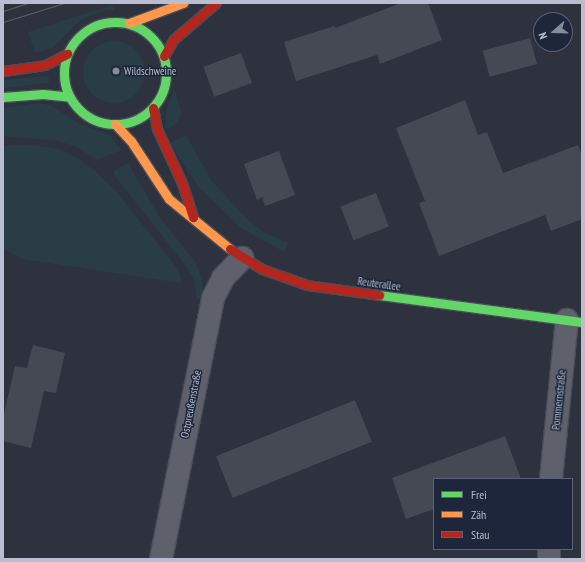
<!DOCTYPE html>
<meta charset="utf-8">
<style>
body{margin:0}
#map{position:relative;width:585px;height:562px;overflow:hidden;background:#2d323e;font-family:"PT Sans Narrow",sans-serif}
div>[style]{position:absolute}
.green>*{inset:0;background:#283d46}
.round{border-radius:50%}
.building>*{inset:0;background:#454954;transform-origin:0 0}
.roads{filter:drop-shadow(1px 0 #4a4d57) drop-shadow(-1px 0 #4a4d57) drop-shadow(0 1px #4a4d57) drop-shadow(0 -1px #4a4d57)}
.street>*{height:22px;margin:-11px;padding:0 11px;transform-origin:11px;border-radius:11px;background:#5e616b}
.fast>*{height:9px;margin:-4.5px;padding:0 4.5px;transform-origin:4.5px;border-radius:4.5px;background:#63d668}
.fast>.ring{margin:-4.5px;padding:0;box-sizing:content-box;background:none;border:9px solid #63d668;border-radius:50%}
.slow>*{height:9px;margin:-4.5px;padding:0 4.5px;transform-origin:4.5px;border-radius:4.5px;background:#ff974d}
.jam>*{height:9px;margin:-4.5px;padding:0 4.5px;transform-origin:4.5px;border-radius:4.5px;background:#b3261e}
.tram>*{height:1px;margin:-0.5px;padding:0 0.5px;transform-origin:0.5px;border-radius:0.5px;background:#5c606a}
.dots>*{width:11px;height:11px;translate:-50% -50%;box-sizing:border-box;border:2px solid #1e263b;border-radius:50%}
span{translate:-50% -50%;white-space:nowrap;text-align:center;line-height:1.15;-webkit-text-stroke:3px #1e263b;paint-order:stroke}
.poi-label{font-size:11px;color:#b8bdcf}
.left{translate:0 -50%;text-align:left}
.street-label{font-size:11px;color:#b8bdcf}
.frame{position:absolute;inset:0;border:4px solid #b8bdcf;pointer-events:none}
.legend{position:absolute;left:433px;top:478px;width:140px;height:72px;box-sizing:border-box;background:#1e263b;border:1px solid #5c6276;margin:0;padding:5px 7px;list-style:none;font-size:12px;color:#b8bdcf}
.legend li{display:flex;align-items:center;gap:8px;height:20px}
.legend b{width:20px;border:1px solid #5c6276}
.north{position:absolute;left:533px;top:12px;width:40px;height:40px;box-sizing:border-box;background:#1e263b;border:1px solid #5c6276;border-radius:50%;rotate:250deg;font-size:11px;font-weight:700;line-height:16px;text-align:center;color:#b8bdcf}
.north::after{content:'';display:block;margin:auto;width:14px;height:18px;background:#878c9c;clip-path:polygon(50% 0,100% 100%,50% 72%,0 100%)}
</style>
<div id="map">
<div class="green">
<div style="clip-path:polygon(112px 5px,115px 10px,105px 10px,82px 19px,52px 48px,35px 53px,28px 32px)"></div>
<div class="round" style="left:83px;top:41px;width:62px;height:62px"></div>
<div style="clip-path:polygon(44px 76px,48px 77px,50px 80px,48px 83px,3px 88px,3px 80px)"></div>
<div style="clip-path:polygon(174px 88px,182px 113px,177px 123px,166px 130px,166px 111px)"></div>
<div style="clip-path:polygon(37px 103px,50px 105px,80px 124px,111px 136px,121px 150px,97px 160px,77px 147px,58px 141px,3px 136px,3px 108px)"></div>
<div style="clip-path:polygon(186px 135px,211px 180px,248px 220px,267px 234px,288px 243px,284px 252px,241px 228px,198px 186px,170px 143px)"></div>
<div style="clip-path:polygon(3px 145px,35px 145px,58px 149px,76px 157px,95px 171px,115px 190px,174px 264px,180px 274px,181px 283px,22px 259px,3px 248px)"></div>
<div style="clip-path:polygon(128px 163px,159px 216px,196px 263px,203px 284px,201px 299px,197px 298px,194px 279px,186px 266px,114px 175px,114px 170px)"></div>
</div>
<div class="building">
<div style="clip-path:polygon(401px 3px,428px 3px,442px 40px,380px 64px,377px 55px,296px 81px,284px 42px,334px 26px,335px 28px)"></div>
<div style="left:530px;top:38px;width:27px;height:49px;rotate:75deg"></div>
<div style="left:241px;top:53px;width:32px;height:40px;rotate:70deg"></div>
<div style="clip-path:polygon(465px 100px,478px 135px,487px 132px,503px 173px,578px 145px,582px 155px,582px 219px,551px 231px,545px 215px,439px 256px,419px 203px,425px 201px,396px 128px)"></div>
<div style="clip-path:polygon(279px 151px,295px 195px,265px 206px,262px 197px,257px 200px,244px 164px)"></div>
<div style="left:376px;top:193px;width:36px;height:38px;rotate:69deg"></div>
<div style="clip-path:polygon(33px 345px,65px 353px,56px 393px,44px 391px,31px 448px,3px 441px,3px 418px,15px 366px,27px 368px)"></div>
<div style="left:355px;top:400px;width:45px;height:150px;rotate:68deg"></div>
<div style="clip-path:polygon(505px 436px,521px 479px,434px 479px,434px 509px,406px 519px,392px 478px)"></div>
</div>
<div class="roads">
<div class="street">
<div style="left:551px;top:479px;width:160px;rotate:-84.3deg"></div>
<div style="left:161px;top:559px;width:266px;rotate:-78.7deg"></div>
<div style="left:213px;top:298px;width:22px;rotate:-63deg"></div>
<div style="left:223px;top:278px;width:28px;rotate:-46deg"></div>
<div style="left:549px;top:559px;width:10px;rotate:-90deg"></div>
</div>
<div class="fast">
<div class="ring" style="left:64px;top:22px;width:93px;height:93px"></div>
<div style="left:3px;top:97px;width:40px;rotate:-4.3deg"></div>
<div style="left:43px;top:94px;width:27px;rotate:6deg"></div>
<div style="left:379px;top:295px;width:205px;rotate:7.6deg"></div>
</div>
<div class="slow">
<div style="left:129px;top:23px;width:58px;rotate:-20.3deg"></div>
<div style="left:115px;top:124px;width:23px;rotate:47deg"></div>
<div style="left:131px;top:141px;width:69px;rotate:56.8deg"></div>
<div style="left:169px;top:199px;width:79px;rotate:39.3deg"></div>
</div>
<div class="jam">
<div style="left:164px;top:56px;width:20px;rotate:-60deg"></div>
<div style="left:174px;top:39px;width:55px;rotate:-40.6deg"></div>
<div style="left:3px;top:71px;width:42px;rotate:-8.1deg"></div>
<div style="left:45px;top:65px;width:25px;rotate:-27deg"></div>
<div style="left:153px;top:108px;width:21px;rotate:79deg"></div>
<div style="left:157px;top:129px;width:60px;rotate:65.2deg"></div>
<div style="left:182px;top:183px;width:36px;rotate:72deg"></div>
<div style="left:230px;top:249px;width:38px;rotate:32deg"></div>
<div style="left:262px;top:269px;width:48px;rotate:19.6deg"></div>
<div style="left:307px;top:285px;width:73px;rotate:7.9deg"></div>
</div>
</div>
<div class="tram">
<div style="left:3px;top:11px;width:26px;rotate:-18deg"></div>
<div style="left:3px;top:22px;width:64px;rotate:-17.3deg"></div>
</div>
<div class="dots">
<div style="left:116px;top:71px;background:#878c9c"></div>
</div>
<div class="poi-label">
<span class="left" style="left:124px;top:71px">Wildschweine</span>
</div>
<div class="street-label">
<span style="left:379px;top:284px;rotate:8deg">Reuterallee</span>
<span style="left:559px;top:400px;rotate:-84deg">Pommernstraße</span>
<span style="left:191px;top:404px;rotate:-79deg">Ostpreußenstraße</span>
</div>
<div class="frame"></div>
<ul class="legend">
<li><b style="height:5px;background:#63d668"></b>Frei</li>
<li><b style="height:5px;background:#ff974d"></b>Zäh</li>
<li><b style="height:5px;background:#b3261e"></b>Stau</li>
</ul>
<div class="north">N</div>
</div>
